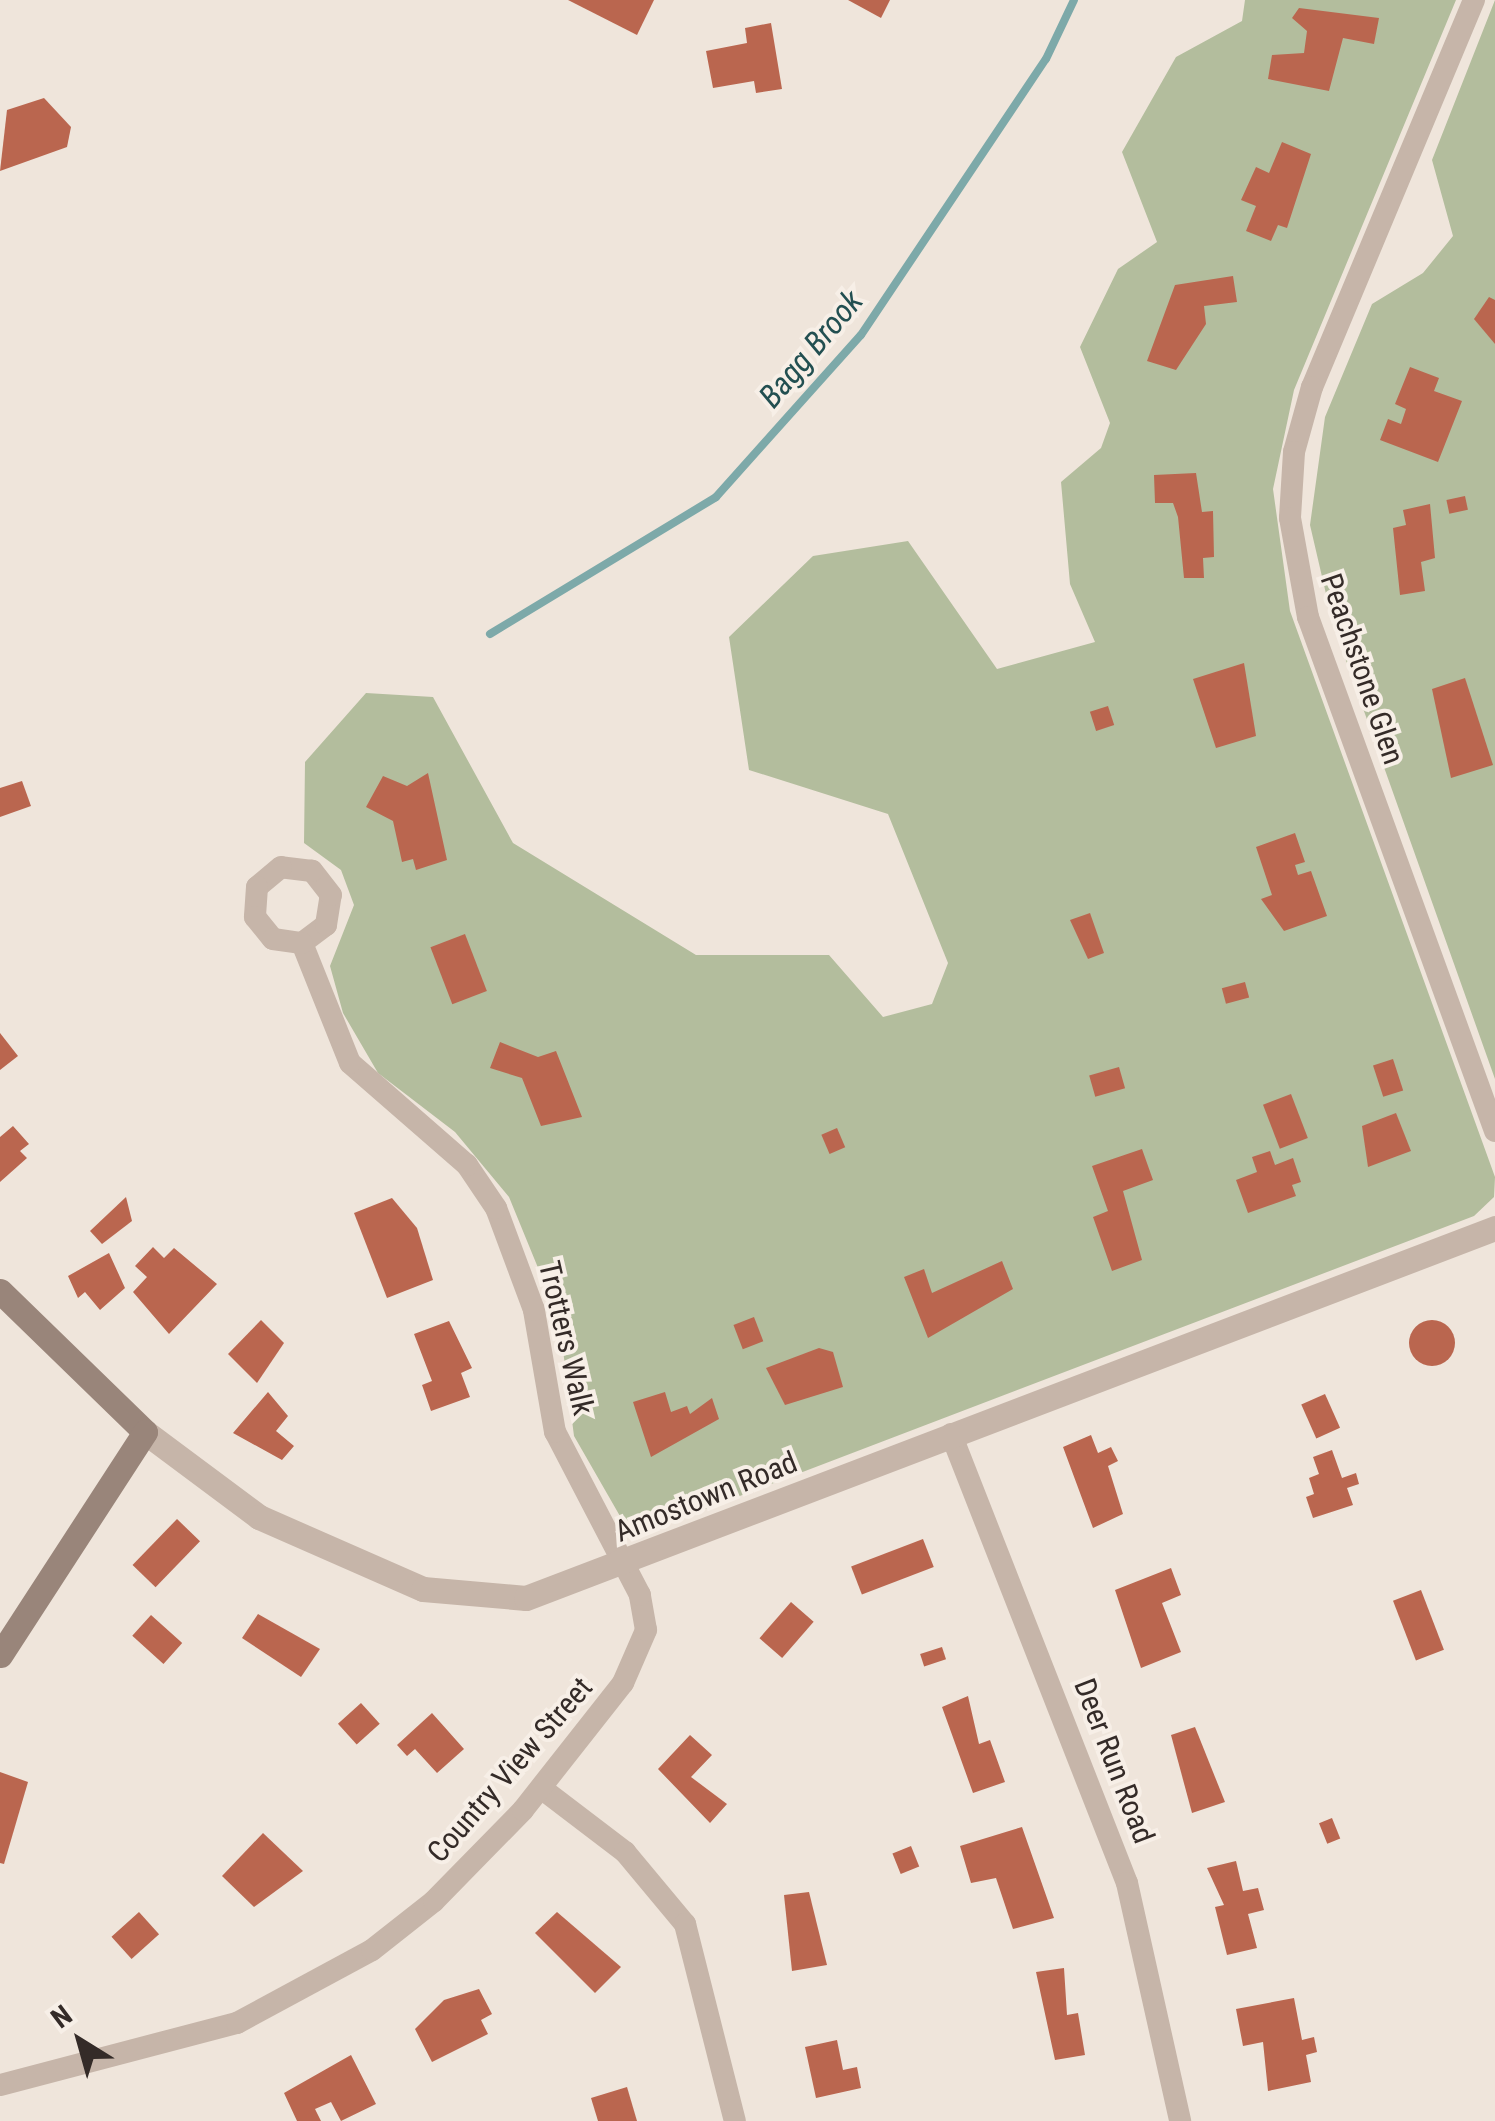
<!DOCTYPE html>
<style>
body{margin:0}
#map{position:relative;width:1495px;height:2121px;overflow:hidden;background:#efe5db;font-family:"Roboto Condensed",sans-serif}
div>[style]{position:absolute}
.green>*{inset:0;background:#b3bd9d}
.stream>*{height:8px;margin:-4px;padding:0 4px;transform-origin:4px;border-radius:4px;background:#7da9a9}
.building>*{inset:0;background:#ba664f;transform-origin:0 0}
.round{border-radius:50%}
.minor>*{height:22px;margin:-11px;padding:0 11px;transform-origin:11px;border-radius:11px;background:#c6b5a9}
.tertiary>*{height:25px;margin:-12.5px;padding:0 12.5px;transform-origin:12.5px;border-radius:12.5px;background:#c6b5a9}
.secondary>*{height:25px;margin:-12.5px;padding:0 12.5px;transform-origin:12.5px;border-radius:12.5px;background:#99857a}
span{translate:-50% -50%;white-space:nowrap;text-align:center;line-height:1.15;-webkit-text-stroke:8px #f7efe7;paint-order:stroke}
.street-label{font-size:30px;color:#342b28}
.water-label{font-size:32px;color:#224f51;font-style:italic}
.north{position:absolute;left:30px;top:1991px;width:100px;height:100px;-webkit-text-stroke:8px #f7efe7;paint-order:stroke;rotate:323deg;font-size:28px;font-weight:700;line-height:40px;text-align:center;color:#342b28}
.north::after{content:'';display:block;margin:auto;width:35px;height:45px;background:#342b28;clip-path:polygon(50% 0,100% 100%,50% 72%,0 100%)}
</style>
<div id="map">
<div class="green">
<div style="clip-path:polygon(1245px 0,1456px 0,1294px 390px,1273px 489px,1290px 611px,1495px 1177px,1494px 1197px,1474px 1216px,632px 1537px,574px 1436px,559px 1319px,509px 1197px,455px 1132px,378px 1073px,343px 1013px,330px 966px,354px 905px,341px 870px,304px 843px,305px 762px,366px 693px,433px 697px,513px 843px,696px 955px,829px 955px,883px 1017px,932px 1004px,948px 963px,888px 814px,749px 770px,729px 637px,813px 556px,908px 541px,997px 669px,1095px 642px,1070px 584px,1061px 482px,1101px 448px,1110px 423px,1080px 347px,1118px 269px,1157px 242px,1122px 152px,1176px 57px,1242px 21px)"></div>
<div style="clip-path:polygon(1495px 0,1495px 1079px,1333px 624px,1310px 525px,1325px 417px,1372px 304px,1423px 273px,1453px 236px,1432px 160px)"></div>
</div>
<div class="stream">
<div style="left:490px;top:634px;width:264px;rotate:-31.2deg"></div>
<div style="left:716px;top:497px;width:217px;rotate:-48.2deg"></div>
<div style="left:861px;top:335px;width:332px;rotate:-56.2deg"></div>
<div style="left:1046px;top:59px;width:65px;rotate:-64.6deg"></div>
</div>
<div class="building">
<div style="clip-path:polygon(568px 0,654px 0,637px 35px)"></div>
<div style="clip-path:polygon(848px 0,890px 0,881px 18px)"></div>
<div style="clip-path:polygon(1299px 8px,1379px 18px,1374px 44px,1343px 38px,1329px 91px,1268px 79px,1272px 55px,1304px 53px,1307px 31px,1292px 18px)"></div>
<div style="clip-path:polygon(771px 23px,782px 89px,756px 93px,754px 81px,713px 88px,706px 51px,747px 43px,745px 28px)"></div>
<div style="clip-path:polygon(44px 98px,71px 127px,67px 147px,0 171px,7px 110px)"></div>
<div style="clip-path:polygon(1282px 142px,1311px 154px,1287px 228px,1278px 225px,1271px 241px,1246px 231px,1256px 206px,1241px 200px,1256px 167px,1269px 173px)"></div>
<div style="clip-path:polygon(1233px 276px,1237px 302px,1204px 306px,1206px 324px,1176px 370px,1147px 361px,1175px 285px)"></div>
<div style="clip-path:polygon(1489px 297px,1495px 300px,1495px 344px,1474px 319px)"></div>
<div style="clip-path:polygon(1410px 367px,1439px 378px,1434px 391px,1462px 401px,1438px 462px,1380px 440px,1388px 419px,1401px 424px,1406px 409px,1395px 404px)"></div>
<div style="clip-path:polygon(1196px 473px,1202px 512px,1213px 511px,1214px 557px,1203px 558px,1204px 578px,1184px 578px,1178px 517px,1173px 503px,1155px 503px,1154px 475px)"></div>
<div style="left:1465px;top:496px;width:14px;height:19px;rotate:78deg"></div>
<div style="clip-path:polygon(1430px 504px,1435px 558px,1421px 562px,1425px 591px,1400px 595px,1393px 528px,1406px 525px,1403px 510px)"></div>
<div style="clip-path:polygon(1244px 663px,1256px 736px,1216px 748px,1193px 679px)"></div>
<div style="clip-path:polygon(1465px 678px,1493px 765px,1451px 778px,1432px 689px)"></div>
<div style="left:1108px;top:706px;width:20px;height:19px;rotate:72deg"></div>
<div style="clip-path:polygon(428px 773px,447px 860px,416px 870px,413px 859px,402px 862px,393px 821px,366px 807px,383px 776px,407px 786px)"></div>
<div style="clip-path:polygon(22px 781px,31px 806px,0 817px,0 788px)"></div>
<div style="clip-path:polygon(1295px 833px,1305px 862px,1295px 865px,1298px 875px,1311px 871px,1327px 916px,1284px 931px,1261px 899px,1272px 895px,1256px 847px)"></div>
<div style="clip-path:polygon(1090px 913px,1104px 953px,1088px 959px,1070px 920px)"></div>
<div style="left:465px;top:934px;width:61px;height:37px;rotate:69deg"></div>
<div style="left:1245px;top:982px;width:16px;height:24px;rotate:75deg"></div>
<div style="clip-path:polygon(0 1033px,18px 1056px,0 1070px)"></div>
<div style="clip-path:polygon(500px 1042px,538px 1057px,556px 1051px,582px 1117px,541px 1126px,522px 1078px,490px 1068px)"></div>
<div style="left:1393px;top:1059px;width:33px;height:21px;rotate:72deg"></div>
<div style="left:1119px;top:1067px;width:22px;height:31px;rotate:74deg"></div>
<div style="left:1291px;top:1094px;width:47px;height:30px;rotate:69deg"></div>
<div style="clip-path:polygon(1396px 1113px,1411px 1151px,1368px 1167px,1362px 1126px)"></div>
<div style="clip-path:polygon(13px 1126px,29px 1144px,20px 1151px,27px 1158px,0 1182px,0 1137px)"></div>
<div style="left:837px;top:1128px;width:21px;height:17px;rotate:67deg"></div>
<div style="clip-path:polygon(1142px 1149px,1153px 1180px,1123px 1191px,1142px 1260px,1112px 1271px,1093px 1217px,1108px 1211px,1092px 1166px)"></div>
<div style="clip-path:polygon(1270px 1151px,1275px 1165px,1293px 1158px,1301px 1182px,1292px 1185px,1296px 1196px,1248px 1213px,1236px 1180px,1257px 1172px,1252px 1157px)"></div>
<div style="clip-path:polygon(126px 1197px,132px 1221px,102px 1244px,90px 1231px)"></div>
<div style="clip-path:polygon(392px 1198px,417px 1228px,433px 1280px,387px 1298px,354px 1213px)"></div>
<div style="clip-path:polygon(153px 1247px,164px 1258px,174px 1248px,217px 1284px,169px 1334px,133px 1292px,147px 1277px,135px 1266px)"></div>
<div style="clip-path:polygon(109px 1253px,125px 1288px,100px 1310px,85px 1292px,78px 1298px,68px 1276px)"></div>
<div style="clip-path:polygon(1002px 1261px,1013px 1289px,928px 1338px,904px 1277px,924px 1269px,932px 1293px)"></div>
<div style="left:754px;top:1317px;width:26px;height:22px;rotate:69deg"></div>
<div style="clip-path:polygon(261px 1320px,284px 1343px,257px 1383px,228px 1354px)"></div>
<div class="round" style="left:1409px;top:1320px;width:46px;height:46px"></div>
<div style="clip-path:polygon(449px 1321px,472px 1368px,461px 1373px,470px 1397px,431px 1411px,422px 1385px,432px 1381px,414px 1334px)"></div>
<div style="clip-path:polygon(819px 1348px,833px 1352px,843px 1387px,785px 1405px,766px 1368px)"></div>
<div style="clip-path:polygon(268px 1392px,288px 1416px,276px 1431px,294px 1446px,282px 1460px,233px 1433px)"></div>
<div style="clip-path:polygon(665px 1392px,671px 1412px,687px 1406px,690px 1414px,712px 1398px,719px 1419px,651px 1457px,633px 1402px)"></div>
<div style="left:1325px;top:1394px;width:37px;height:26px;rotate:66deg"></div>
<div style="clip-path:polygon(1091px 1435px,1098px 1453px,1111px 1447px,1118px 1461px,1108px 1466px,1123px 1514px,1093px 1528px,1063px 1447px)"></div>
<div style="clip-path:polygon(1332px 1450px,1342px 1478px,1356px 1473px,1359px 1484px,1347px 1488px,1353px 1505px,1313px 1518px,1306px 1497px,1314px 1494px,1309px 1478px,1319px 1474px,1313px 1457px)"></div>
<div style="left:177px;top:1519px;width:32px;height:64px;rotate:44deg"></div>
<div style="left:923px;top:1539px;width:30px;height:77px;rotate:69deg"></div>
<div style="clip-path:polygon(1171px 1568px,1181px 1595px,1162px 1603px,1181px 1652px,1141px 1668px,1115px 1590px)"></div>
<div style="left:1421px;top:1590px;width:64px;height:30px;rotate:69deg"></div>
<div style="left:791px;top:1602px;width:30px;height:48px;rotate:41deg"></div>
<div style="clip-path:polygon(258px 1614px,320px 1649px,301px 1677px,242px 1638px)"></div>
<div style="left:151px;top:1615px;width:42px;height:28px;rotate:42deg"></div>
<div style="left:942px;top:1647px;width:13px;height:23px;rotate:72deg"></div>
<div style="clip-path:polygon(968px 1696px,979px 1744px,990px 1740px,1005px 1782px,973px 1793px,942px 1707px)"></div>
<div style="left:361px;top:1703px;width:28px;height:31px;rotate:48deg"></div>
<div style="clip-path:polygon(432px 1713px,464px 1749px,437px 1773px,415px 1749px,407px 1756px,397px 1745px)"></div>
<div style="clip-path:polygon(1195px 1727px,1225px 1802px,1192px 1813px,1171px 1735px)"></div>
<div style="clip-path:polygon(690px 1735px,712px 1755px,691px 1777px,727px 1804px,710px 1823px,658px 1769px)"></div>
<div style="clip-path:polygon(0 1772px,28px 1782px,4px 1864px,0 1863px)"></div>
<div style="left:1332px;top:1818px;width:22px;height:14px;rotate:68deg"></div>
<div style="clip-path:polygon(1022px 1827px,1054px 1918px,1013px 1929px,996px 1878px,971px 1883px,960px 1846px)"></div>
<div style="clip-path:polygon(263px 1833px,303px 1871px,254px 1907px,222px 1876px)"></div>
<div style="left:911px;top:1846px;width:22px;height:20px;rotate:68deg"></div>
<div style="clip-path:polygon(1236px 1861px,1243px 1891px,1258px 1888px,1264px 1910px,1248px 1914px,1257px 1948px,1227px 1955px,1215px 1907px,1224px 1905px,1207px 1868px)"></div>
<div style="clip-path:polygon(809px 1892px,827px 1965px,792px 1971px,784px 1895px)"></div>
<div style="left:139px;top:1912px;width:30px;height:37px;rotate:48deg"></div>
<div style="clip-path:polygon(557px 1912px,621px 1967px,595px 1993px,535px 1933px)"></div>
<div style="clip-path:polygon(1064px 1968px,1067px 2015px,1078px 2013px,1085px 2055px,1055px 2060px,1036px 1972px)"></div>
<div style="clip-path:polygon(479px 1989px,492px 2014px,481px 2020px,488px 2034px,432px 2062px,415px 2029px,444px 2000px)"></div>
<div style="clip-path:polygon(1294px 1998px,1302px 2040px,1314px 2037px,1317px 2052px,1306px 2055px,1311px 2082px,1268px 2091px,1263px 2042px,1243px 2046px,1236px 2009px)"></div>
<div style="clip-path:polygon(837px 2040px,843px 2070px,857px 2067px,861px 2088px,816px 2098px,805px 2047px)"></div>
<div style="clip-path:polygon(351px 2055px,376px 2104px,341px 2121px,331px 2102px,315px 2109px,321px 2121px,297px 2121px,284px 2093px)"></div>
<div style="clip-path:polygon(627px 2087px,637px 2121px,598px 2121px,591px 2098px)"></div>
</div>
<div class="minor">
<div style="left:1474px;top:0;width:420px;rotate:112.7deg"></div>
<div style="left:1312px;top:387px;width:67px;rotate:105.5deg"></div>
<div style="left:1294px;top:452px;width:66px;rotate:93.5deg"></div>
<div style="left:1290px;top:518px;width:101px;rotate:79.7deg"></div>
<div style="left:1308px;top:617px;width:547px;rotate:70.01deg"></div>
<div style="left:951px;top:1434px;width:482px;rotate:68.6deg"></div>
<div style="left:1127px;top:1883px;width:244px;rotate:77.4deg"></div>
<div style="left:541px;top:1788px;width:106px;rotate:37.3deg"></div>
<div style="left:625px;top:1852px;width:94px;rotate:50.2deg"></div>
<div style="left:685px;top:1924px;width:203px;rotate:75.8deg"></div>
<div style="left:0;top:2085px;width:245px;rotate:-14.7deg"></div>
<div style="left:237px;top:2023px;width:153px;rotate:-28.4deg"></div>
<div style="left:372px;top:1950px;width:79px;rotate:-38.3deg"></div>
<div style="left:434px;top:1901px;width:127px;rotate:-45.6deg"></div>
<div style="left:523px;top:1810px;width:162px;rotate:-51.8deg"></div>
<div style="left:623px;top:1683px;width:58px;rotate:-66.5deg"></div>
<div style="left:646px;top:1630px;width:36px;rotate:-100deg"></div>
<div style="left:640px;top:1595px;width:184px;rotate:-117.5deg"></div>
<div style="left:555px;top:1432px;width:124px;rotate:-99.8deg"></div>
<div style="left:534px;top:1310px;width:109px;rotate:-110.4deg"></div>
<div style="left:496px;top:1208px;width:52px;rotate:-124deg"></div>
<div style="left:467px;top:1165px;width:155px;rotate:-138.9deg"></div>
<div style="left:350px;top:1063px;width:129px;rotate:-111.8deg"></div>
<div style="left:302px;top:943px;width:30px;rotate:-37deg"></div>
<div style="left:326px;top:925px;width:30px;rotate:-81deg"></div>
<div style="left:331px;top:895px;width:31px;rotate:-128deg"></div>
<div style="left:312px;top:871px;width:31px;rotate:-173deg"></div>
<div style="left:281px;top:867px;width:31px;rotate:140deg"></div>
<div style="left:257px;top:887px;width:30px;rotate:94deg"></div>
<div style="left:255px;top:917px;width:28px;rotate:51deg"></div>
<div style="left:273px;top:939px;width:29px;rotate:8deg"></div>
</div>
<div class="tertiary">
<div style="left:145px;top:1432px;width:142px;rotate:36.7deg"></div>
<div style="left:259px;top:1517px;width:179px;rotate:23.7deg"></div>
<div style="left:423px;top:1589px;width:103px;rotate:5deg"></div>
<div style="left:526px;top:1598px;width:1037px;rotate:-20.9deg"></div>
</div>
<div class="secondary">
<div style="left:0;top:1291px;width:202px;rotate:44.2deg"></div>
<div style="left:145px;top:1432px;width:266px;rotate:123deg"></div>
</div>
<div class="street-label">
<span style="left:1362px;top:669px;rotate:71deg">Peachstone Glen</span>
<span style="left:566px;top:1338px;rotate:77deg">Trotters Walk</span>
<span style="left:706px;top:1497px;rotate:-22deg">Amostown Road</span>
<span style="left:1114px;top:1761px;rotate:69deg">Deer Run Road</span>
<span style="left:510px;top:1770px;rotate:-49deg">Country View Street</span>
</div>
<div class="water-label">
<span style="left:811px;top:349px;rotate:-50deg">Bagg Brook</span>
</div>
<div class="north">N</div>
</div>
